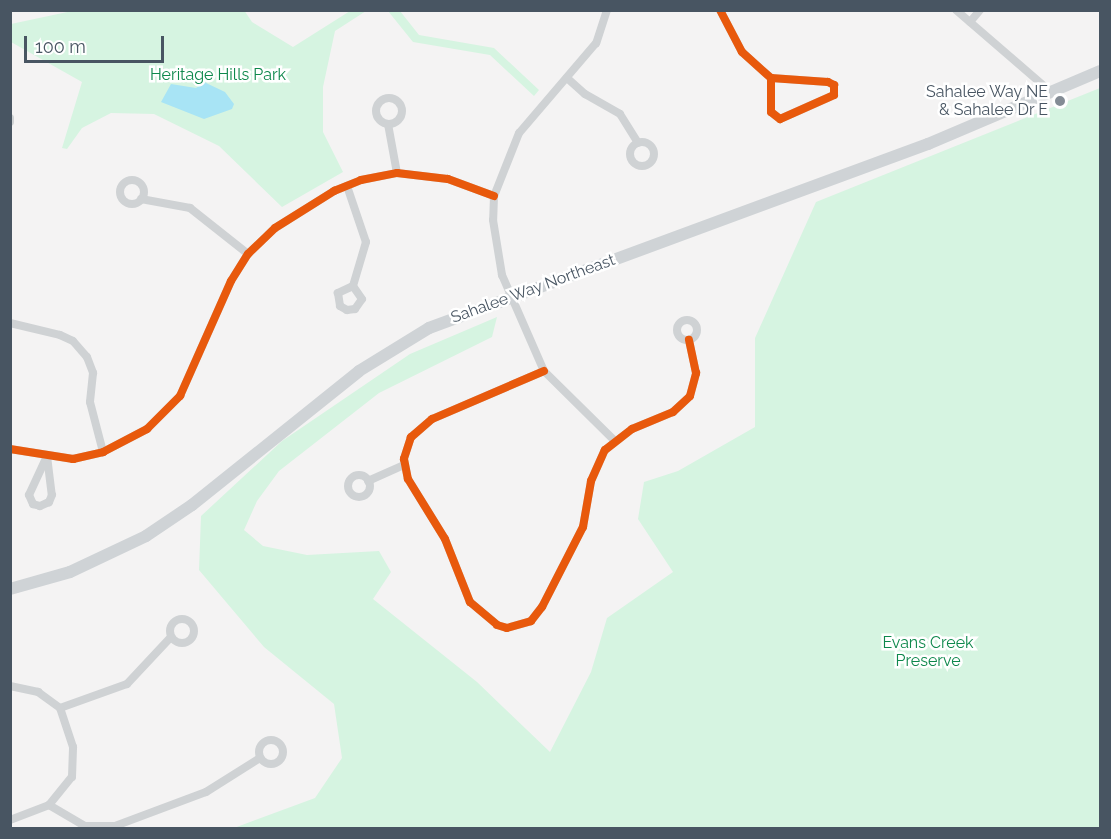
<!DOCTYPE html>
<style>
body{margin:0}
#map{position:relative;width:1111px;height:839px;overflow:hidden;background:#f4f3f3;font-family:Raleway,sans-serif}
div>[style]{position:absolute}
.green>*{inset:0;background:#d6f4e1}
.water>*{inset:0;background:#a8e4f5}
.street>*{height:8px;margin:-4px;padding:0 4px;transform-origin:4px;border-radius:4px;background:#cfd2d4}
.street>.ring{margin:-4px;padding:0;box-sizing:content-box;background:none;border:8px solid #cfd2d4;border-radius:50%}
.secondary>*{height:12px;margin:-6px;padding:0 6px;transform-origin:6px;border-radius:6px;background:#cfd3d6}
.cycleway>*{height:8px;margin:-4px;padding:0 4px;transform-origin:4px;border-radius:4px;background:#e8590c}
.dots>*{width:16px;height:16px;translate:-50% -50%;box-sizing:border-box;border:3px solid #fff;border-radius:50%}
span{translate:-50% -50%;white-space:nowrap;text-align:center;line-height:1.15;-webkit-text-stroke:5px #fff;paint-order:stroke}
.park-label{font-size:16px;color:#0e884c}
.poi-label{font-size:16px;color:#485562}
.right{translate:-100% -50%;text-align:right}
.street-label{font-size:16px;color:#485562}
.frame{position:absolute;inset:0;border:12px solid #485562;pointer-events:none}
.scale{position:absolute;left:24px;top:36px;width:140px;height:27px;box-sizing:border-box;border:3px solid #485562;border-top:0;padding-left:8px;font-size:18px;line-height:21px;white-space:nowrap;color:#485562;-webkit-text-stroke:4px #fff;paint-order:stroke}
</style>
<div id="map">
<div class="green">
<div style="clip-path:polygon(244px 10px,252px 22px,293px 47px,350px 11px,366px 11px,335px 31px,323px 87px,323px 132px,343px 172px,282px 207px,219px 146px,154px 114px,111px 113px,82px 128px,67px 149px,62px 148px,82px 82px,11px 42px,11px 24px,72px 11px)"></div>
<div style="clip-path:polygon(388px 11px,400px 11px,419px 35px,494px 48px,539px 90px,534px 96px,490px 55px,413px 42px)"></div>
<div style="clip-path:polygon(1100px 88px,1100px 828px,234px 828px,315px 798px,342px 758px,334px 704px,264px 647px,199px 570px,201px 516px,282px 441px,410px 354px,497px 317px,492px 337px,379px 393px,279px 471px,257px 501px,244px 530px,263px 546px,307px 555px,379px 551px,391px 572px,373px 599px,477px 682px,550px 752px,591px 672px,607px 618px,673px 572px,638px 519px,644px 482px,678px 471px,755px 427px,755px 338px,816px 202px)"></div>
</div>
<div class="water">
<div style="clip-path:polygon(204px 82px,225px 92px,234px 104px,232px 109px,204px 119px,161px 102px,171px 84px,196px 88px)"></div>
</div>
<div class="street">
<div style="left:607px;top:10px;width:35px;rotate:108deg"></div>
<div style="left:596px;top:43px;width:118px;rotate:130.5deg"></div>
<div style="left:519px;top:133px;width:68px;rotate:111.6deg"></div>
<div style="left:494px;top:196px;width:24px;rotate:92deg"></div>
<div style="left:493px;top:220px;width:56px;rotate:80.7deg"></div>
<div style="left:502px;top:275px;width:105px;rotate:66.4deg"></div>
<div style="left:544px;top:371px;width:98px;rotate:44.6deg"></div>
<div style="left:720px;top:10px;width:47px;rotate:62.4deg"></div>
<div style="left:742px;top:52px;width:39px;rotate:42deg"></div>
<div style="left:771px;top:78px;width:57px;rotate:4deg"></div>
<div style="left:828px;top:82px;width:7px;rotate:27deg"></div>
<div style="left:834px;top:85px;width:10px;rotate:90deg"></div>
<div style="left:834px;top:95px;width:59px;rotate:156deg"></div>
<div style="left:780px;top:119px;width:11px;rotate:-142deg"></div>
<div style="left:771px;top:112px;width:34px;rotate:-90deg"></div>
<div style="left:956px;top:10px;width:125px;rotate:40.8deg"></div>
<div style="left:970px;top:22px;width:16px;rotate:-50deg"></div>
<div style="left:567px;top:78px;width:24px;rotate:42deg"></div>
<div style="left:585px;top:94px;width:40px;rotate:29.7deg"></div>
<div style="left:620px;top:114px;width:34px;rotate:58deg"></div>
<div class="ring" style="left:376px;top:98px;width:18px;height:18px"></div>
<div style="left:10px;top:118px;width:4px;rotate:90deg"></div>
<div style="left:388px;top:124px;width:50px;rotate:79.6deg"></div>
<div class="ring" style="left:630px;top:142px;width:16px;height:16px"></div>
<div class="ring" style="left:120px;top:180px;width:16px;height:16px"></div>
<div style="left:347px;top:186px;width:59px;rotate:71.3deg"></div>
<div style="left:366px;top:242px;width:46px;rotate:106.5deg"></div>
<div style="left:353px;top:286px;width:17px;rotate:155deg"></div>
<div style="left:338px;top:293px;width:13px;rotate:81deg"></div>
<div style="left:340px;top:306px;width:8px;rotate:30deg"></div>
<div style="left:347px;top:310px;width:8px;rotate:-7deg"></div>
<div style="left:355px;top:309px;width:12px;rotate:-55deg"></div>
<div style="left:362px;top:299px;width:16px;rotate:-125deg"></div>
<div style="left:141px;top:199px;width:50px;rotate:10.4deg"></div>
<div style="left:190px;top:208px;width:74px;rotate:38.4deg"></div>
<div class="ring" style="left:677px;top:320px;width:12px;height:12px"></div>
<div style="left:10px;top:323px;width:51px;rotate:13.5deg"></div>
<div style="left:60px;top:335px;width:14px;rotate:25deg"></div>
<div style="left:73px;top:341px;width:21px;rotate:49deg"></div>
<div style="left:87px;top:357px;width:17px;rotate:69deg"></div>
<div style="left:93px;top:373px;width:29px;rotate:96deg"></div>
<div style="left:90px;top:402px;width:52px;rotate:75.4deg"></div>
<div style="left:544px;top:371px;width:122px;rotate:156.8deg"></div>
<div style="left:432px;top:419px;width:28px;rotate:139deg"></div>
<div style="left:411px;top:437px;width:23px;rotate:108deg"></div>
<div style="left:404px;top:459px;width:20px;rotate:79deg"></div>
<div style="left:408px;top:479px;width:70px;rotate:58.3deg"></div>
<div style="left:445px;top:539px;width:68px;rotate:68.4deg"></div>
<div style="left:470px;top:602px;width:35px;rotate:40deg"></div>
<div style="left:497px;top:625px;width:10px;rotate:17deg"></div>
<div style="left:507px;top:628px;width:25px;rotate:-16deg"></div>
<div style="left:531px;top:621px;width:18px;rotate:-52deg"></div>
<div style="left:542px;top:607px;width:90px;rotate:-62.9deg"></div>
<div style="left:583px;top:527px;width:47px;rotate:-80.1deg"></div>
<div style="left:591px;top:481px;width:34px;rotate:-66deg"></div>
<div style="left:605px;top:450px;width:34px;rotate:-38deg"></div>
<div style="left:632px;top:429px;width:44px;rotate:-22.5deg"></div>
<div style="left:673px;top:412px;width:23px;rotate:-43deg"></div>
<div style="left:690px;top:396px;width:24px;rotate:-75deg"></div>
<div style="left:696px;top:373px;width:34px;rotate:-102deg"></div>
<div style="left:10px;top:449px;width:64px;rotate:9deg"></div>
<div style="left:73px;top:459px;width:31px;rotate:-13deg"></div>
<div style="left:103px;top:452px;width:50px;rotate:-27.6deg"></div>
<div style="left:147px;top:429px;width:47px;rotate:-45deg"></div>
<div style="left:180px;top:396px;width:126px;rotate:-66.1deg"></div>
<div style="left:231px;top:281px;width:32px;rotate:-58deg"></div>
<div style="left:248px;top:254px;width:37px;rotate:-44deg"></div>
<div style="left:275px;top:228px;width:70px;rotate:-32.1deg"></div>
<div style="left:334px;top:191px;width:29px;rotate:-22deg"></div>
<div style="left:361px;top:180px;width:37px;rotate:-11deg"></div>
<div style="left:397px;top:173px;width:51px;rotate:6.7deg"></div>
<div style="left:448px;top:179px;width:49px;rotate:20.3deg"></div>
<div style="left:47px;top:456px;width:39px;rotate:83deg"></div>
<div style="left:52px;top:495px;width:8px;rotate:113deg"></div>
<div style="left:49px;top:502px;width:10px;rotate:156deg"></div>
<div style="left:40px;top:506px;width:7px;rotate:-164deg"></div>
<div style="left:33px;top:504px;width:10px;rotate:-114deg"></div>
<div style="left:29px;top:495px;width:43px;rotate:-65.2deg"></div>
<div class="ring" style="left:348px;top:475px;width:14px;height:14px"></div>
<div style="left:368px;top:481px;width:39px;rotate:-24deg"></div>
<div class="ring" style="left:170px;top:619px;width:16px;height:16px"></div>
<div style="left:10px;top:686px;width:29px;rotate:12deg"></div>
<div style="left:38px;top:692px;width:27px;rotate:36deg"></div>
<div style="left:60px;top:708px;width:71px;rotate:-19.7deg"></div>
<div style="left:127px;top:684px;width:64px;rotate:-46.9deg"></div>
<div class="ring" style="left:259px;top:740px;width:16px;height:16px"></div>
<div style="left:49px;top:805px;width:42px;rotate:30.3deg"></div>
<div style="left:85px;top:826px;width:30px"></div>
<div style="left:115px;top:826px;width:97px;rotate:-20.5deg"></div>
<div style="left:206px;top:792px;width:64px;rotate:-32.2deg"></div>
<div style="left:10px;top:820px;width:42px;rotate:-21deg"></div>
<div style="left:49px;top:805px;width:36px;rotate:-51deg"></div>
<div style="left:72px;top:777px;width:30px;rotate:-88deg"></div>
<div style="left:73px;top:747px;width:41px;rotate:-108.4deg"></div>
</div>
<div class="secondary">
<div style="left:10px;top:589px;width:62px;rotate:-15.8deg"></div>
<div style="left:70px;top:572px;width:84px;rotate:-25.3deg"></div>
<div style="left:146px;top:536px;width:55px;rotate:-34deg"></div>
<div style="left:192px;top:505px;width:214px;rotate:-38.7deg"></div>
<div style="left:359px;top:371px;width:82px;rotate:-31.6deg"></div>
<div style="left:429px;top:328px;width:532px;rotate:-20.24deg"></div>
<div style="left:928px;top:144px;width:187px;rotate:-23deg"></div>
</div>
<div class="cycleway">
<div style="left:720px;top:10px;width:47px;rotate:62.4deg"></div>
<div style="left:742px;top:52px;width:39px;rotate:42deg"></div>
<div style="left:771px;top:78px;width:57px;rotate:4deg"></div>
<div style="left:828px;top:82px;width:7px;rotate:27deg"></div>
<div style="left:834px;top:85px;width:10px;rotate:90deg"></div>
<div style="left:834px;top:95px;width:59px;rotate:156deg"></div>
<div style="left:780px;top:119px;width:11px;rotate:-142deg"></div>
<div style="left:771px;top:112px;width:34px;rotate:-90deg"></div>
<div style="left:544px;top:371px;width:122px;rotate:156.8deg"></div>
<div style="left:432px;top:419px;width:28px;rotate:139deg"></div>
<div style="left:411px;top:437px;width:23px;rotate:108deg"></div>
<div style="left:404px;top:459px;width:20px;rotate:79deg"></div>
<div style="left:408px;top:479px;width:70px;rotate:58.3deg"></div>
<div style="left:445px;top:539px;width:68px;rotate:68.4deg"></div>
<div style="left:470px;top:602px;width:35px;rotate:40deg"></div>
<div style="left:497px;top:625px;width:10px;rotate:17deg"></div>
<div style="left:507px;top:628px;width:25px;rotate:-16deg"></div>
<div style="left:531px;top:621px;width:18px;rotate:-52deg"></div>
<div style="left:542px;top:607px;width:90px;rotate:-62.9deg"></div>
<div style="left:583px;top:527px;width:47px;rotate:-80.1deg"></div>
<div style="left:591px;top:481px;width:34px;rotate:-66deg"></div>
<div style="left:605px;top:450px;width:34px;rotate:-38deg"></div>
<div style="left:632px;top:429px;width:44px;rotate:-22.5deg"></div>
<div style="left:673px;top:412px;width:23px;rotate:-43deg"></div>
<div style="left:690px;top:396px;width:24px;rotate:-75deg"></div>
<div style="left:696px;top:373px;width:34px;rotate:-102deg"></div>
<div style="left:10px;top:449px;width:64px;rotate:9deg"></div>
<div style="left:73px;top:459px;width:31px;rotate:-13deg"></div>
<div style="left:103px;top:452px;width:50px;rotate:-27.6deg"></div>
<div style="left:147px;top:429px;width:47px;rotate:-45deg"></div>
<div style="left:180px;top:396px;width:126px;rotate:-66.1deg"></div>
<div style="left:231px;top:281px;width:32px;rotate:-58deg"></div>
<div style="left:248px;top:254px;width:37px;rotate:-44deg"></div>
<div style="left:275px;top:228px;width:70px;rotate:-32.1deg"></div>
<div style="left:334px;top:191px;width:29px;rotate:-22deg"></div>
<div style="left:361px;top:180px;width:37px;rotate:-11deg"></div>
<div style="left:397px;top:173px;width:51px;rotate:6.7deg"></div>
<div style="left:448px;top:179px;width:49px;rotate:20.3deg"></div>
</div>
<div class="dots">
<div style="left:1060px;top:101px;background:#848c95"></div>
</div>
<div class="park-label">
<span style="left:218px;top:75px">Heritage Hills Park</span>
<span style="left:928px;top:652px">Evans Creek<br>Preserve</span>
</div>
<div class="poi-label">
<span class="right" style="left:1048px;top:101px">Sahalee Way NE<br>&amp; Sahalee Dr E</span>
</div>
<div class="street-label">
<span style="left:533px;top:289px;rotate:-20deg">Sahalee Way Northeast</span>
</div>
<div class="frame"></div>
<div class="scale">100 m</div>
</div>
